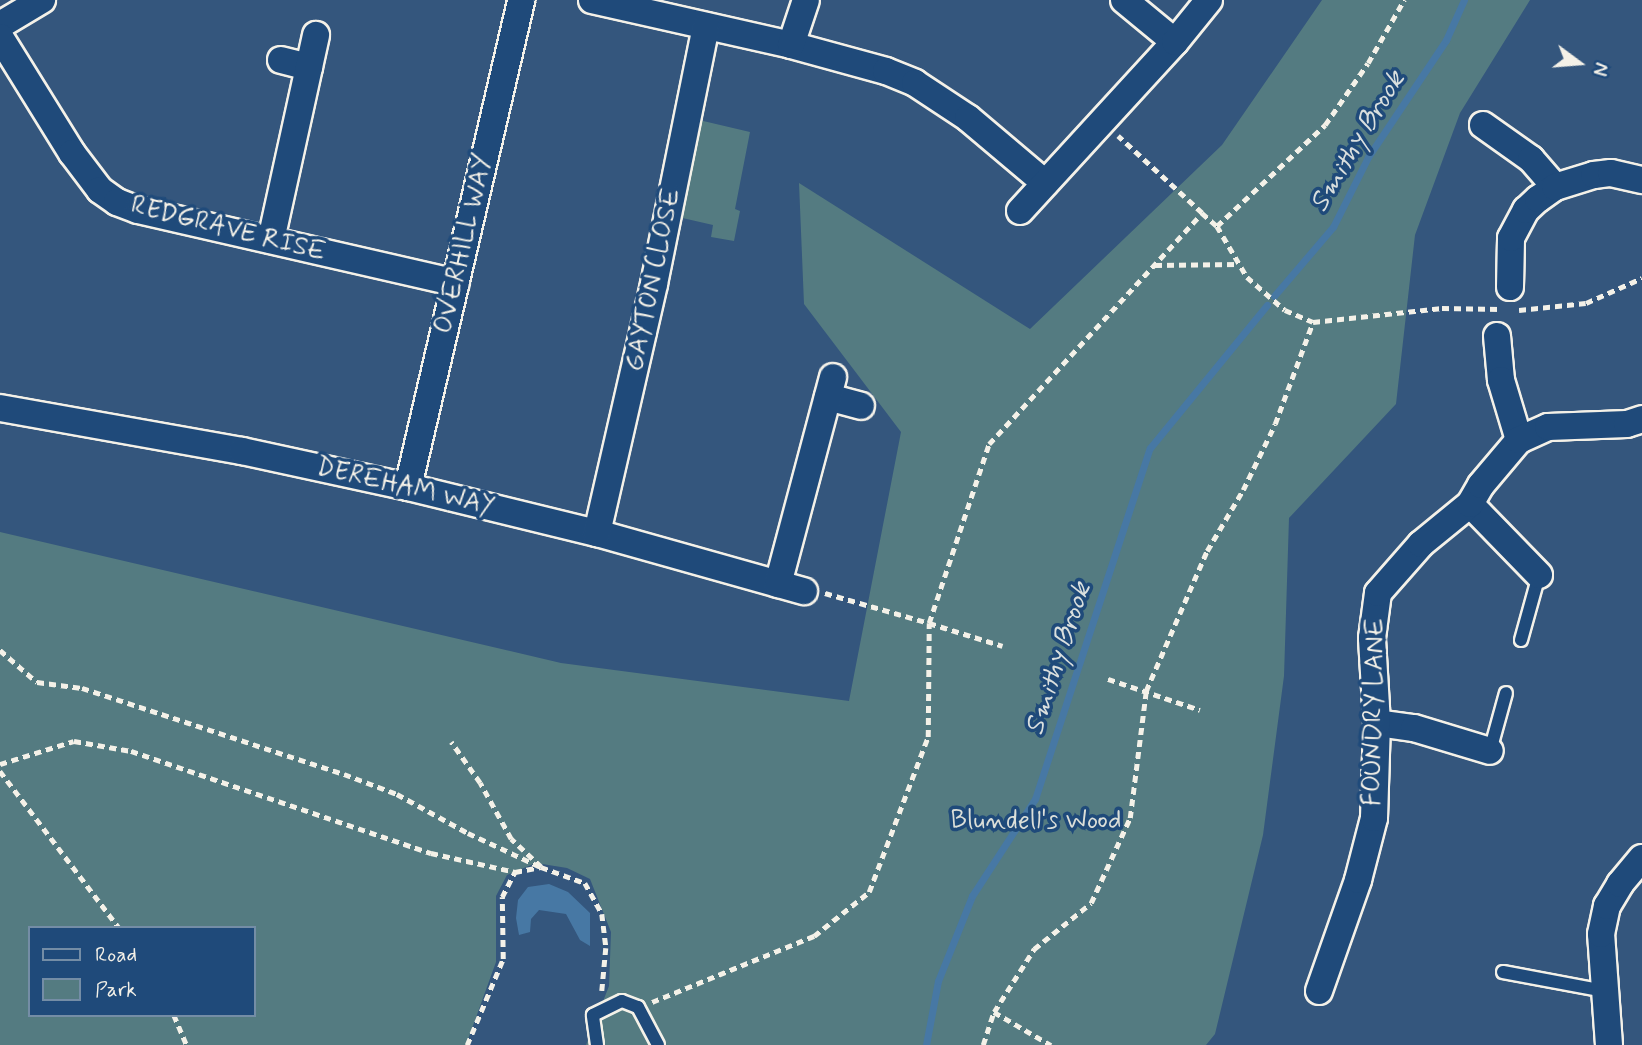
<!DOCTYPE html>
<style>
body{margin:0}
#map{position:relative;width:1642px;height:1045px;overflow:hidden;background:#34567d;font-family:Mynerve,sans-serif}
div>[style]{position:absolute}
.green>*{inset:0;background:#547b81}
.water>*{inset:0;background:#4778a4}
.stream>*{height:7px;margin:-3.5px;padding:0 3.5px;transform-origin:3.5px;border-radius:3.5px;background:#4778a4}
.path>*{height:4.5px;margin-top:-2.25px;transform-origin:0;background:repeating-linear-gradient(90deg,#f4f1e8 0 7px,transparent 0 12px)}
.roads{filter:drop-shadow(2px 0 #f4f1e8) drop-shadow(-2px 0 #f4f1e8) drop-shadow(0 2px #f4f1e8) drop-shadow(0 -2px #f4f1e8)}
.lane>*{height:12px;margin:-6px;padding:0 6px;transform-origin:6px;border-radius:6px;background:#1f4a7a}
.street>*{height:26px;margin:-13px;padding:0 13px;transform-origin:13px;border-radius:13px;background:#1f4a7a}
span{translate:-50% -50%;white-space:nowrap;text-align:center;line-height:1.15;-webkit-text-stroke:7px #1f4a7a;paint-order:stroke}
.street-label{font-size:26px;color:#f4f1e8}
.park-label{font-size:26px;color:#dcdfd9}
.water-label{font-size:28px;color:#dadfde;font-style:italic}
.legend{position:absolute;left:28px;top:926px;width:228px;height:91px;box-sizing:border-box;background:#1f4a7a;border:2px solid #748da6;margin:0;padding:9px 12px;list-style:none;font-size:21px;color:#f4f1e8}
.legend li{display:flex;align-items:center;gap:14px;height:35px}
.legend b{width:35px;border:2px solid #748da6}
.north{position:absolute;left:1544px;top:28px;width:70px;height:70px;-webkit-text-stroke:5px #1f4a7a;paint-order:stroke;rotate:106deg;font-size:19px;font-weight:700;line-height:28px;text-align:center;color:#f4f1e8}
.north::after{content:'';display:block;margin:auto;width:24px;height:32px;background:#f4f1e8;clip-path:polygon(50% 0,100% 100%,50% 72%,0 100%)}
</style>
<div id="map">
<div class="green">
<div style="clip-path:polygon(evenodd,1322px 0,1530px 0,1460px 113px,1415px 235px,1396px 404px,1289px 518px,1284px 676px,1263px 835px,1215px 1034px,1206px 1045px,586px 1045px,609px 986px,611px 932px,590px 879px,567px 868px,536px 863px,507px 875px,496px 896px,496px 962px,466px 1045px,0 1045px,0 532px,561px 663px,849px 701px,901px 432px,804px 304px,799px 183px,1030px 329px,1222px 145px,1322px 0,30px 928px,254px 928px,254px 1015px,30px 1015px,30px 928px)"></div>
<div style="clip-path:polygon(699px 120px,750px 132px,735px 209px,740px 211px,734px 241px,711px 237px,713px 225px,678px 217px)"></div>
</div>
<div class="water">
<div style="clip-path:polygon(549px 884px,568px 892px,590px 913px,590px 946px,580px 940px,566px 914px,539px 910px,531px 919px,530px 932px,519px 935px,516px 918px,518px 900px,528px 887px)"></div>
</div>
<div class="stream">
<div style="left:1274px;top:296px;width:91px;rotate:-49.5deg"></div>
<div style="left:1333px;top:227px;width:78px;rotate:-63.4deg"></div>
<div style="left:1368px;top:157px;width:141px;rotate:-56.3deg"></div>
<div style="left:1446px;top:40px;width:44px;rotate:-65.8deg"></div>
<div style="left:926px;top:1045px;width:65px;rotate:-79.4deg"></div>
<div style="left:938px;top:981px;width:92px;rotate:-68.2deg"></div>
<div style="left:972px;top:896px;width:116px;rotate:-57deg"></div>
<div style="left:1035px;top:799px;width:369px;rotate:-71.9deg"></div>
<div style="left:1150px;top:448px;width:185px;rotate:-50.7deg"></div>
</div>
<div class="path">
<div style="left:1202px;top:213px;width:20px;rotate:41deg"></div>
<div style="left:1217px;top:226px;width:59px;rotate:59.5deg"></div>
<div style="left:1247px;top:277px;width:50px;rotate:41deg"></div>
<div style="left:1285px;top:310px;width:30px;rotate:23deg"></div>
<div style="left:1313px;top:322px;width:130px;rotate:-6.2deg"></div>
<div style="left:1442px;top:308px;width:58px;rotate:1deg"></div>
<div style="left:1217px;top:226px;width:148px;rotate:-43.1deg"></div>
<div style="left:1325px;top:125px;width:75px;rotate:-55.3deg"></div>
<div style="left:1368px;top:63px;width:73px;rotate:-60.3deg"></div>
<div style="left:1155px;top:265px;width:84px;rotate:-0.7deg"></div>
<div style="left:1519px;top:310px;width:67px;rotate:-6deg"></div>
<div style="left:1586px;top:303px;width:61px;rotate:-24.1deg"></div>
<div style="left:825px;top:593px;width:108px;rotate:16.1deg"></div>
<div style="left:929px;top:623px;width:189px;rotate:-71.5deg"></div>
<div style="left:989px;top:444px;width:314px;rotate:-47.3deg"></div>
<div style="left:1202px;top:213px;width:114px;rotate:-137.5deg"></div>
<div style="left:0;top:650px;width:49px;rotate:40.9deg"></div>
<div style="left:37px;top:682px;width:45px;rotate:7.6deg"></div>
<div style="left:82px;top:688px;width:276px;rotate:18.2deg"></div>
<div style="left:344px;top:774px;width:57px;rotate:20.7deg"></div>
<div style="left:397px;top:794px;width:81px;rotate:28.8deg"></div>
<div style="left:468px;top:833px;width:81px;rotate:25deg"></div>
<div style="left:541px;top:867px;width:41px;rotate:-137deg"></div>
<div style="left:511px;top:839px;width:64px;rotate:-119deg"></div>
<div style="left:480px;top:783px;width:50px;rotate:-125.3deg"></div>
<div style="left:1108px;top:679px;width:97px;rotate:18.6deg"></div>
<div style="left:0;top:764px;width:77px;rotate:-17.3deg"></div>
<div style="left:74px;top:741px;width:58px;rotate:10deg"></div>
<div style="left:131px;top:751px;width:317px;rotate:18.8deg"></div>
<div style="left:431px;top:853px;width:86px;rotate:12.7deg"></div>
<div style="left:0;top:771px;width:197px;rotate:52.8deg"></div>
<div style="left:652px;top:1002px;width:175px;rotate:-22.2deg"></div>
<div style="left:814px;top:936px;width:70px;rotate:-38.7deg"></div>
<div style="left:869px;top:892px;width:166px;rotate:-69.2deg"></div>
<div style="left:928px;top:737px;width:114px;rotate:-89.5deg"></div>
<div style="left:929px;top:623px;width:77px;rotate:17.3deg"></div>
<div style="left:994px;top:1012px;width:66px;rotate:30.1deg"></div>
<div style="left:174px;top:1015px;width:33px;rotate:67deg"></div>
<div style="left:467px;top:1045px;width:93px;rotate:-67.3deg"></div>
<div style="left:503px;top:959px;width:62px;rotate:-90.9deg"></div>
<div style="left:502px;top:897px;width:28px;rotate:-63deg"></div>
<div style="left:515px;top:872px;width:26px;rotate:-11deg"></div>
<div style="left:541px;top:867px;width:47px;rotate:20deg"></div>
<div style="left:585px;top:883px;width:35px;rotate:61deg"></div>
<div style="left:602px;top:914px;width:34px;rotate:83deg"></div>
<div style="left:606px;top:948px;width:43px;rotate:95.3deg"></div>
<div style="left:983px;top:1045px;width:35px;rotate:-72deg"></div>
<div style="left:994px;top:1012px;width:75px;rotate:-57.6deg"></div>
<div style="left:1034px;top:949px;width:73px;rotate:-38.9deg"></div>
<div style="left:1091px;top:903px;width:94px;rotate:-65.4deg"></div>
<div style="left:1130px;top:818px;width:128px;rotate:-82.8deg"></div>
<div style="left:1146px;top:691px;width:153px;rotate:-66.5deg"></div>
<div style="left:1207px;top:551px;width:71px;rotate:-59.5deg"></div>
<div style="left:1243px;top:490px;width:73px;rotate:-64.1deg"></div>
<div style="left:1275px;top:424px;width:109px;rotate:-69.6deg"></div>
</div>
<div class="roads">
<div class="lane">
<div style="left:1521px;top:640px;width:67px;rotate:-74.5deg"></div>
<div style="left:1490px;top:751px;width:60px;rotate:-74.6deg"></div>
<div style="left:1503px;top:972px;width:104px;rotate:10.6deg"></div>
<div style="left:597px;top:1045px;width:30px;rotate:-98deg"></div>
<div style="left:593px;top:1015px;width:32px;rotate:-26deg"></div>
<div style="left:622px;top:1001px;width:17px;rotate:21deg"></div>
<div style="left:638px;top:1007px;width:43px;rotate:62.2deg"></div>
</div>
<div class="street">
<div style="left:592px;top:0;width:204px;rotate:12.7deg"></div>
<div style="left:791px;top:45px;width:98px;rotate:15.3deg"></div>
<div style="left:886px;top:71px;width:31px;rotate:22deg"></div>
<div style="left:915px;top:83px;width:64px;rotate:33.4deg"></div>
<div style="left:968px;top:118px;width:101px;rotate:40.2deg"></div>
<div style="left:1124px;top:0;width:66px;rotate:39.5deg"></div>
<div style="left:0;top:25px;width:49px;rotate:-30.8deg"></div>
<div style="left:0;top:37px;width:137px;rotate:58.2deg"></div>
<div style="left:72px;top:153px;width:46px;rotate:52.9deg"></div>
<div style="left:100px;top:190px;width:21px;rotate:35deg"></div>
<div style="left:117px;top:202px;width:22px;rotate:21deg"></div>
<div style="left:138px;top:210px;width:326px;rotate:12.9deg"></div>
<div style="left:791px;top:45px;width:47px;rotate:-71.6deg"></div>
<div style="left:281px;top:60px;width:29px;rotate:14deg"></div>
<div style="left:1483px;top:125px;width:59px;rotate:35.3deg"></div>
<div style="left:1531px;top:159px;width:37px;rotate:49deg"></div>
<div style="left:1020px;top:211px;width:229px;rotate:-47.5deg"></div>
<div style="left:1175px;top:42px;width:54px;rotate:-51deg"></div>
<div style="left:271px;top:240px;width:210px;rotate:-77.6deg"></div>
<div style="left:1510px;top:287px;width:49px;rotate:-88.8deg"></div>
<div style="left:1511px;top:238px;width:32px;rotate:-62deg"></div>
<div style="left:1526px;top:210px;width:16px;rotate:-43deg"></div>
<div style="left:1538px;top:199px;width:21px;rotate:-35deg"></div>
<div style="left:1555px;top:187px;width:41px;rotate:-17.1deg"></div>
<div style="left:1594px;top:175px;width:17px;rotate:-7deg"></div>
<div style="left:1611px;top:173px;width:32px;rotate:13deg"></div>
<div style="left:1497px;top:336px;width:44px;rotate:84.8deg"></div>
<div style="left:1501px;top:380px;width:63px;rotate:73.3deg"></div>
<div style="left:828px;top:397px;width:34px;rotate:15deg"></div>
<div style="left:0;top:408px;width:246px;rotate:10.1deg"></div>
<div style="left:242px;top:451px;width:170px;rotate:12.2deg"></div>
<div style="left:408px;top:487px;width:195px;rotate:13.7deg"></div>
<div style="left:597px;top:533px;width:215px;rotate:15.7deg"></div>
<div style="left:408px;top:487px;width:500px;rotate:-76.9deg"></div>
<div style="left:1470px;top:504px;width:99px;rotate:45.8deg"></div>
<div style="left:597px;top:533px;width:255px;rotate:-77.1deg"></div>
<div style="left:654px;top:284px;width:263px;rotate:-78.6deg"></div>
<div style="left:778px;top:584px;width:214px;rotate:-75.1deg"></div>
<div style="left:1377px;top:723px;width:37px;rotate:8deg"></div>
<div style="left:1414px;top:728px;width:79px;rotate:16.8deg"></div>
<div style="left:1319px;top:991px;width:118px;rotate:-70.6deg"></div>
<div style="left:1358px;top:880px;width:64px;rotate:-75.5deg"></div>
<div style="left:1374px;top:818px;width:95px;rotate:-88.2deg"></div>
<div style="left:1377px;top:723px;width:85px;rotate:-93.4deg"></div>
<div style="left:1372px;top:638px;width:45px;rotate:-82.4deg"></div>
<div style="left:1378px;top:593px;width:65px;rotate:-48.7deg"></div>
<div style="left:1421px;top:544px;width:63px;rotate:-39.2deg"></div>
<div style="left:1470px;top:504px;width:22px;rotate:-60deg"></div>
<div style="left:1481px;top:485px;width:59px;rotate:-49.8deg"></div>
<div style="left:1519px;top:440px;width:32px;rotate:-24deg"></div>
<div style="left:1548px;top:427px;width:79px;rotate:-2.2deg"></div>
<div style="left:1627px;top:424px;width:16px;rotate:-18deg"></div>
<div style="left:1609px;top:1045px;width:111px;rotate:-94.1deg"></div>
<div style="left:1601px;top:934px;width:29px;rotate:-78deg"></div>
<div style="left:1607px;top:906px;width:26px;rotate:-59deg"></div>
<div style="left:1620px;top:884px;width:34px;rotate:-50deg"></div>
</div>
</div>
<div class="street-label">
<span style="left:228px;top:230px;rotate:14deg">REDGRAVE RISE</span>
<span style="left:465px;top:244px;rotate:-77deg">OVERHILL WAY</span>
<span style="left:654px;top:280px;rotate:-78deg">GAYTON CLOSE</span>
<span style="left:405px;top:488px;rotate:13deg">DEREHAM WAY</span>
<span style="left:1375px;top:712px;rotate:-89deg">FOUNDRY LANE</span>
</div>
<div class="park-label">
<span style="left:1036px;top:822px">Blundell's Wood</span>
</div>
<div class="water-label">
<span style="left:1358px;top:142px;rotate:-59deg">Smithy Brook</span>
<span style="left:1059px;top:659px;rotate:-72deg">Smithy Brook</span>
</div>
<ul class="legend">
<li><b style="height:9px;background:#1f4a7a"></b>Road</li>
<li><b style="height:19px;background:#547b81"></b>Park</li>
</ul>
<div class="north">N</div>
</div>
